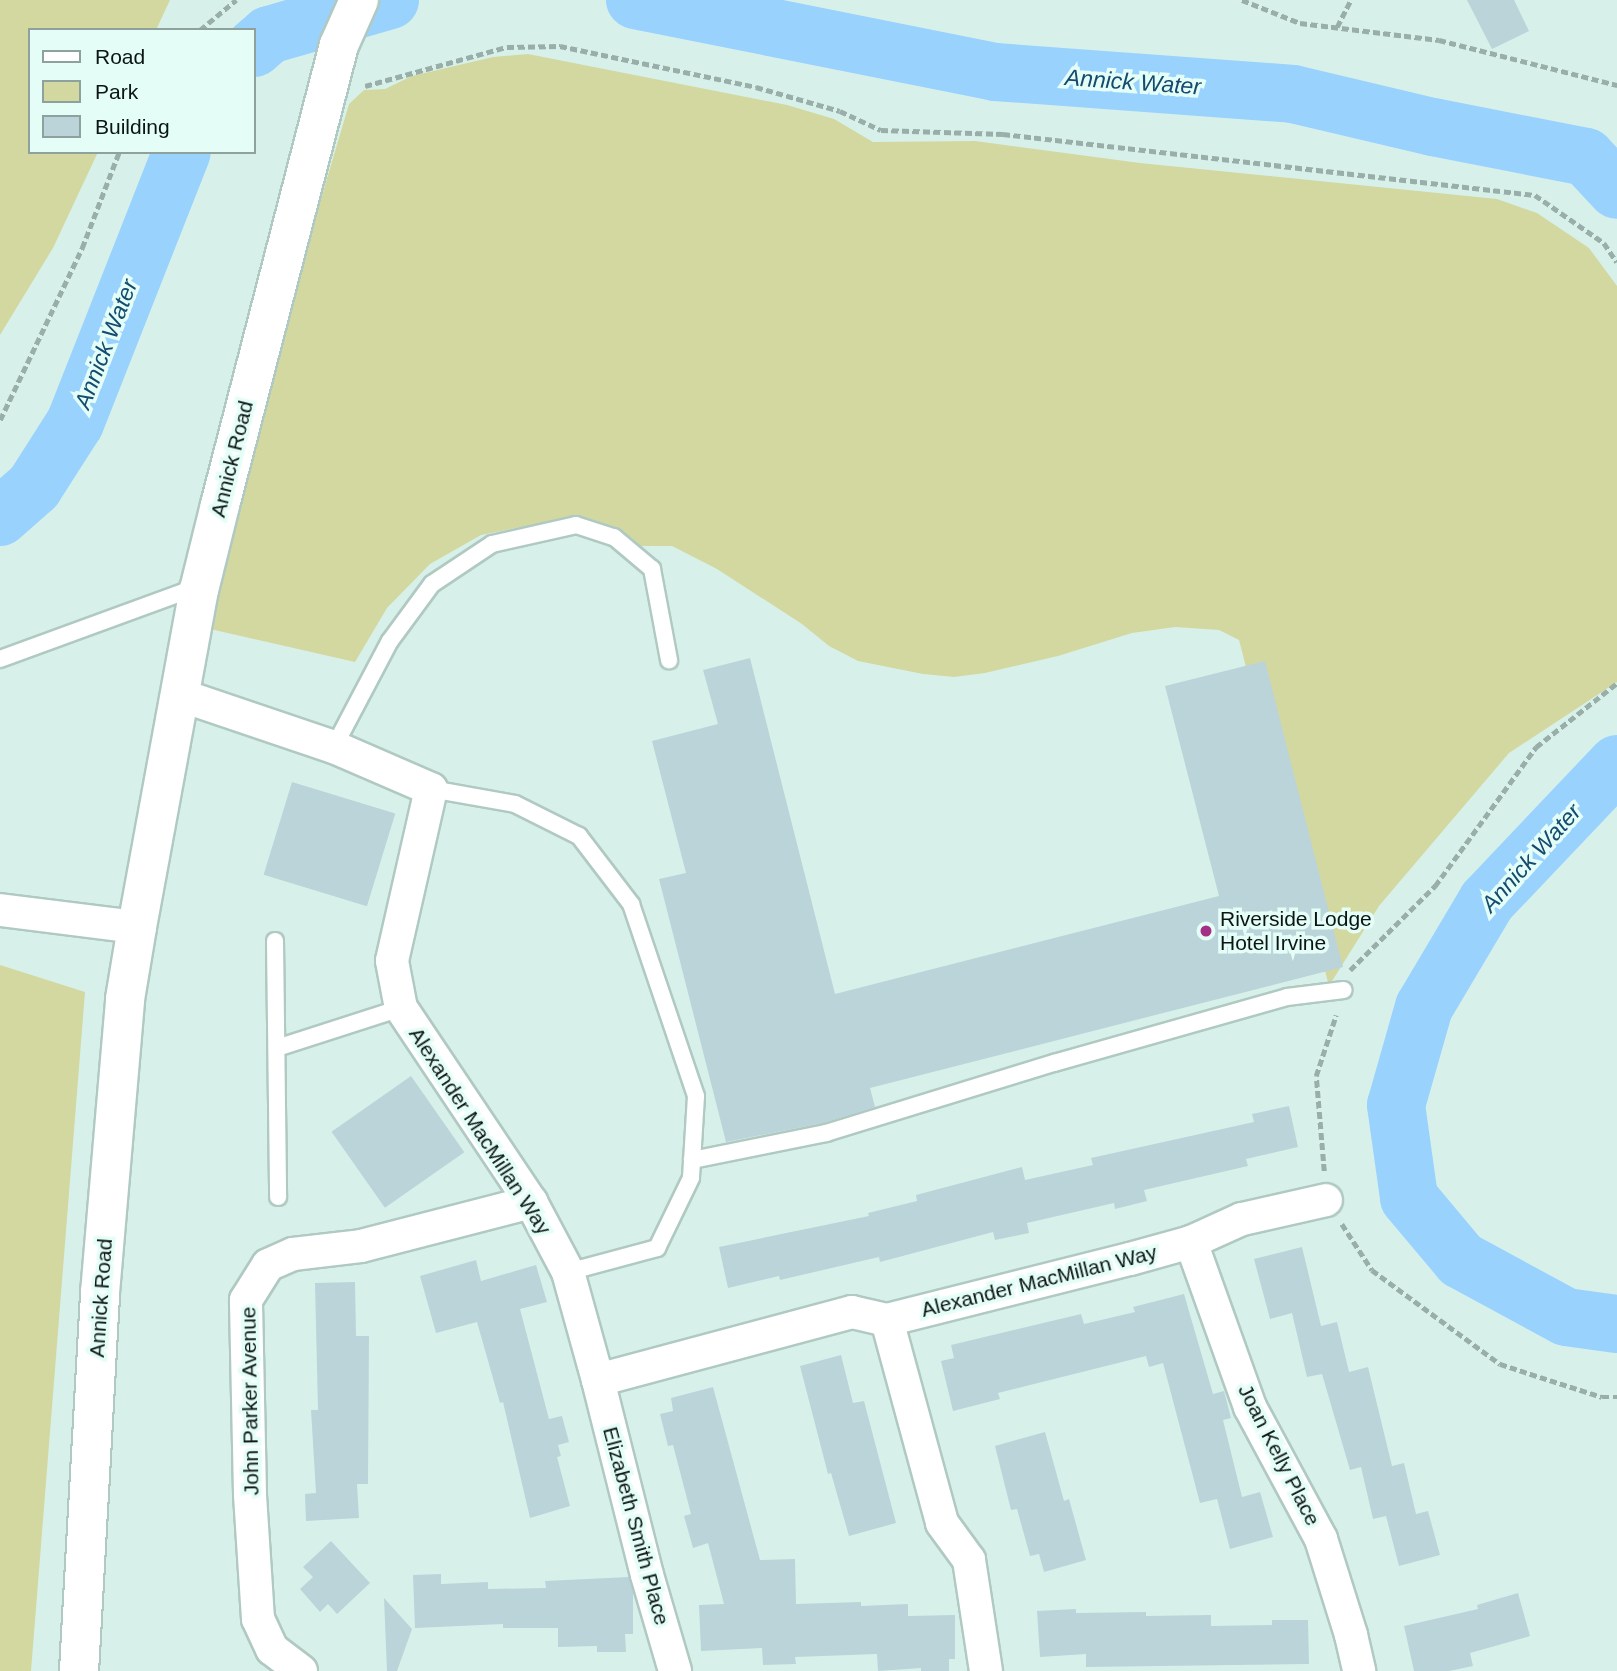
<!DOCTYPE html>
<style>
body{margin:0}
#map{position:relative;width:1617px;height:1671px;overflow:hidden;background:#d7f1ea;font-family:Arial,sans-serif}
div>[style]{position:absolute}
.green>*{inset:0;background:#d3d8a0}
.river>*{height:58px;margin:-29px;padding:0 29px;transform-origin:29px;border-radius:29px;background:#9ad2fe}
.building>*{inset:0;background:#bad4d9;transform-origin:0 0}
.path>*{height:4.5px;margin-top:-2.25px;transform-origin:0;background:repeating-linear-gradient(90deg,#99aea8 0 7px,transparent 0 10.5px)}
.roads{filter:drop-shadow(2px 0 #b0c9c2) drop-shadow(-2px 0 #b0c9c2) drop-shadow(0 2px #b0c9c2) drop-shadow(0 -2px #b0c9c2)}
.service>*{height:16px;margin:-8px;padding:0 8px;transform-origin:8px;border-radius:8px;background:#fff}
.minor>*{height:32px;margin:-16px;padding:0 16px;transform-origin:16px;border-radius:16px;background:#fff}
.secondary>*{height:38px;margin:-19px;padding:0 19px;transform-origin:19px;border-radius:19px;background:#fff}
.dots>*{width:19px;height:19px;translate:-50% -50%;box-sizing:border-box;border:4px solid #e4fef7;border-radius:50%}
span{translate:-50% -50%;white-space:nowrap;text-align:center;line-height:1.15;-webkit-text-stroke:7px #e4fef7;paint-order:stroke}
.street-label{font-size:21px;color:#0c1513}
.poi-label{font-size:21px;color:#0c1513}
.left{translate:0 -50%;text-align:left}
.water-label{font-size:23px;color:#154b6f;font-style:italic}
.legend{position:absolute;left:28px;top:28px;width:228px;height:126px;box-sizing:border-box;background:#e4fef7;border:2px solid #8ea19c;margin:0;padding:9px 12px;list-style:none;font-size:21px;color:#0c1513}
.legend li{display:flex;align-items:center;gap:14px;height:35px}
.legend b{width:35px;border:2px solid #8ea19c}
</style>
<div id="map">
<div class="green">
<div style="clip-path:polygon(0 0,170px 0,156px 30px,30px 30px,30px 152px,98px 152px,53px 248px,0 335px)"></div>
<div style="clip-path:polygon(528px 54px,787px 105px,834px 119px,873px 142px,975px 141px,1140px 163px,1497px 199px,1537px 213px,1589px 248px,1617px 286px,1617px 682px,1509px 753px,1379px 906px,1329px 986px,1239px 640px,1219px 630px,1175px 627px,1132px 633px,1058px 656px,985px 673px,954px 677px,923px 674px,858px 661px,829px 646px,802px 624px,717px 569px,672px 546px,641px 546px,602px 532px,560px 524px,521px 527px,481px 535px,430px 564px,387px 608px,355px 662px,210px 629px,287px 314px,349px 104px,364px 90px,385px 89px,412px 76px,493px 57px)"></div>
<div style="clip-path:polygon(0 965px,85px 992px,31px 1671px,0 1671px)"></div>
</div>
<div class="river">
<div style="left:635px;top:0;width:367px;rotate:11.3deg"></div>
<div style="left:995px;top:72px;width:299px;rotate:4.2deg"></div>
<div style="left:1293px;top:94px;width:144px;rotate:13.3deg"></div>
<div style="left:1433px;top:127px;width:156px;rotate:11.1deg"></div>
<div style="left:1586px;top:157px;width:45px;rotate:46.8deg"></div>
<div style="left:254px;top:48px;width:20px;rotate:-41deg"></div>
<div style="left:269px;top:35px;width:126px;rotate:-16.1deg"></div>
<div style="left:0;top:517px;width:45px;rotate:-41.4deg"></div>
<div style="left:34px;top:487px;width:76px;rotate:-57.4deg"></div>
<div style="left:75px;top:423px;width:291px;rotate:-68.5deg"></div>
<div style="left:1617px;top:764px;width:189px;rotate:133.5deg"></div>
<div style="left:1487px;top:901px;width:123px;rotate:120.7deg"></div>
<div style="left:1424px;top:1007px;width:102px;rotate:105.9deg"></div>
<div style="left:1396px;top:1105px;width:94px;rotate:82deg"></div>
<div style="left:1409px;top:1198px;width:81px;rotate:50deg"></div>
<div style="left:1461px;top:1260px;width:119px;rotate:28.5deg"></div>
<div style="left:1566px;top:1317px;width:51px;rotate:7.8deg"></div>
</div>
<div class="building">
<div style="clip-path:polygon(1467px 0,1514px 0,1529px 31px,1492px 49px)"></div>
<div style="clip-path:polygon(750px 658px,835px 994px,1219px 896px,1165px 686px,1265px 661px,1343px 967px,870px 1088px,875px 1107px,823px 1123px,726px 1142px,659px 879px,686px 873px,652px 741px,718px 724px,703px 670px)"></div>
<div style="left:292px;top:782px;width:108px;height:97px;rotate:17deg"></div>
<div style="left:411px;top:1076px;width:93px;height:97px;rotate:55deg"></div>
<div style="clip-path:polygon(1289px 1106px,1298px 1147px,1246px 1159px,1248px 1166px,1144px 1190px,1147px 1201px,1115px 1209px,1114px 1203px,1027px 1223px,1029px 1233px,995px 1240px,993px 1232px,880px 1262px,879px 1257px,780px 1280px,779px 1276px,728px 1288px,719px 1247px,869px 1216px,868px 1213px,917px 1201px,916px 1195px,1022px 1167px,1025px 1180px,1093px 1165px,1091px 1158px,1254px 1122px,1252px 1114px)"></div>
<div style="clip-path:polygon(1302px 1247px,1321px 1326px,1337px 1322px,1349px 1372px,1368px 1367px,1392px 1466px,1404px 1463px,1416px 1514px,1428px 1511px,1440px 1555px,1399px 1566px,1386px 1516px,1373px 1519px,1361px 1467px,1350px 1470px,1322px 1374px,1307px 1377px,1292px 1313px,1270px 1319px,1254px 1259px)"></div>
<div style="clip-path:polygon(476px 1260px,481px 1281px,536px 1265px,547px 1302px,520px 1309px,549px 1419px,562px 1416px,569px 1442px,558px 1445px,561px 1456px,557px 1457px,570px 1506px,530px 1518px,503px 1402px,500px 1403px,477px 1322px,436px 1333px,420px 1276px)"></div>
<div style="clip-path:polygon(355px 1282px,356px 1336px,369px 1336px,368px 1484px,357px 1484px,359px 1518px,306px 1521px,305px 1494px,316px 1493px,311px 1410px,318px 1410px,315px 1283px)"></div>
<div style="clip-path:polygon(1184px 1294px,1213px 1394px,1224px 1391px,1231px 1418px,1223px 1420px,1242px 1497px,1260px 1492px,1273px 1537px,1230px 1549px,1217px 1499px,1200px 1503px,1163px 1363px,1149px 1367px,1146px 1356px,998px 1393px,1000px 1399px,953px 1411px,941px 1361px,954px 1358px,951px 1345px,1081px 1314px,1084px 1324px,1135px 1312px,1133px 1307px)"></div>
<div style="clip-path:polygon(841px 1355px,853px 1403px,864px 1401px,896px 1523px,849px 1536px,831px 1473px,828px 1474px,800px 1366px)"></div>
<div style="clip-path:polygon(713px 1387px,760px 1560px,795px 1559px,796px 1604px,861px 1602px,861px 1606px,908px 1604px,908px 1616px,955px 1615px,955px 1659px,949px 1659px,949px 1671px,921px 1671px,921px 1668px,878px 1671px,877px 1654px,795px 1657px,796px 1664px,763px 1665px,762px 1648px,701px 1651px,699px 1605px,724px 1604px,708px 1543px,693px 1548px,684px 1516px,691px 1514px,673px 1445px,668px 1446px,660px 1414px,673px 1411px,671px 1398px)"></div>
<div style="clip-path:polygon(1045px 1432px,1064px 1501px,1069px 1499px,1086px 1560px,1044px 1572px,1039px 1554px,1030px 1556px,1017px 1509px,1011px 1510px,995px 1446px)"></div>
<div style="clip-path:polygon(331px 1541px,370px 1583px,337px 1614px,328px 1604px,320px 1612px,300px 1589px,313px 1577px,303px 1567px)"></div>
<div style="clip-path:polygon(441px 1574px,441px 1584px,488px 1582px,488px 1589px,546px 1588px,545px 1581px,629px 1577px,633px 1592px,633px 1634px,625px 1634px,626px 1652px,597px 1652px,597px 1646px,558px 1647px,558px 1628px,503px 1628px,503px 1624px,415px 1628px,413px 1575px)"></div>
<div style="clip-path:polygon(1518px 1593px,1530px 1636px,1470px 1653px,1473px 1666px,1449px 1671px,1414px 1671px,1404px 1626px,1478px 1609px,1477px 1605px)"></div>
<div style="clip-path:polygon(384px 1598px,412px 1629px,397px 1671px,387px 1671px)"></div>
<div style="clip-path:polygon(1076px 1609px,1076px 1613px,1146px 1612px,1146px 1616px,1211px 1615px,1211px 1626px,1272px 1625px,1272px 1620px,1308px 1620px,1309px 1664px,1086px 1667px,1086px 1654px,1040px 1657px,1037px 1611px)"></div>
</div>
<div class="path">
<div style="left:1242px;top:0;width:62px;rotate:21.6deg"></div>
<div style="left:1300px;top:23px;width:140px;rotate:7deg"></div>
<div style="left:1439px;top:40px;width:184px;rotate:14.2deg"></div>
<div style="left:1337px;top:27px;width:30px;rotate:-63deg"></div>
<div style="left:200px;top:30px;width:47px;rotate:-39.8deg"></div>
<div style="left:365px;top:86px;width:147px;rotate:-15.4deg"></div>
<div style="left:507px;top:47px;width:53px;rotate:-1.1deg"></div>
<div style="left:560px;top:46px;width:200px;rotate:11.8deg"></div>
<div style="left:756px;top:87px;width:87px;rotate:15.9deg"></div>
<div style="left:840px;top:111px;width:45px;rotate:24.9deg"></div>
<div style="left:881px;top:130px;width:122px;rotate:1.9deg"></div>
<div style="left:1003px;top:134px;width:535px;rotate:6.54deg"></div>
<div style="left:1535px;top:195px;width:84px;rotate:34.8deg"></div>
<div style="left:1604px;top:243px;width:23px;rotate:56deg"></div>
<div style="left:0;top:420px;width:191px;rotate:-64.5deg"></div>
<div style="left:82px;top:248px;width:103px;rotate:-68.9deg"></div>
<div style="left:1350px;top:970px;width:120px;rotate:-44.7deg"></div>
<div style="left:1435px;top:886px;width:172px;rotate:-54deg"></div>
<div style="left:1536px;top:747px;width:103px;rotate:-38.3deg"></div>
<div style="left:1324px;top:1171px;width:95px;rotate:-94.8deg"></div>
<div style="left:1316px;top:1076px;width:64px;rotate:-71.8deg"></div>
<div style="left:1342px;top:1224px;width:55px;rotate:56.9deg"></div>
<div style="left:1372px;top:1270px;width:159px;rotate:36.3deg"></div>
<div style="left:1500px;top:1364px;width:107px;rotate:17.9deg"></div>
<div style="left:1602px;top:1397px;width:15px"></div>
</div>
<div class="roads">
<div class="service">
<div style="left:0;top:659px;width:212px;rotate:-20.1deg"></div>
<div style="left:334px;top:747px;width:120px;rotate:-62.2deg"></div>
<div style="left:390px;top:641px;width:71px;rotate:-53.6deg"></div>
<div style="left:432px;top:584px;width:72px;rotate:-33.7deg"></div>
<div style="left:492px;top:544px;width:86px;rotate:-12.7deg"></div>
<div style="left:576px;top:525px;width:40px;rotate:18deg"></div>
<div style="left:614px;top:537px;width:50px;rotate:40.1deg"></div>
<div style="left:652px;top:569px;width:93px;rotate:79.4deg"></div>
<div style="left:431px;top:789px;width:85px;rotate:10.1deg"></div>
<div style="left:515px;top:804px;width:72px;rotate:26.6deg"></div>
<div style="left:579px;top:836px;width:86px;rotate:52.6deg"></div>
<div style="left:631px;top:904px;width:203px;rotate:71.3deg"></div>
<div style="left:696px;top:1096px;width:82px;rotate:93.5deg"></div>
<div style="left:691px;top:1178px;width:78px;rotate:115.9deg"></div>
<div style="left:657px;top:1248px;width:92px;rotate:164.9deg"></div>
<div style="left:275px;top:941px;width:256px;rotate:89.3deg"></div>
<div style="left:277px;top:1048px;width:130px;rotate:-17.9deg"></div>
<div style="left:692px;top:1160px;width:137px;rotate:-11.4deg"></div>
<div style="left:826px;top:1133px;width:239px;rotate:-17.1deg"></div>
<div style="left:1054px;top:1063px;width:242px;rotate:-15.8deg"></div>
<div style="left:1287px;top:997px;width:57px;rotate:-7deg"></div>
</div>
<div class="minor">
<div style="left:180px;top:695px;width:163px;rotate:18.7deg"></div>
<div style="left:334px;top:747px;width:106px;rotate:23.4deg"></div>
<div style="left:431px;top:789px;width:176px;rotate:102.8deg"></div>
<div style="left:392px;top:961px;width:48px;rotate:79.2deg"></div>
<div style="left:401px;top:1008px;width:234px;rotate:56.2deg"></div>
<div style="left:531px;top:1202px;width:79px;rotate:62.1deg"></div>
<div style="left:568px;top:1272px;width:112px;rotate:74.5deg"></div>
<div style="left:598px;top:1380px;width:263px;rotate:-15deg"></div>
<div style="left:852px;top:1312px;width:36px;rotate:13deg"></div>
<div style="left:887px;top:1320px;width:251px;rotate:-14.1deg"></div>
<div style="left:1130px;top:1259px;width:63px;rotate:-15.6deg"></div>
<div style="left:1191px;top:1242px;width:56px;rotate:-24.3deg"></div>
<div style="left:1242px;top:1219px;width:86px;rotate:-12.7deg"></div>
<div style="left:0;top:910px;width:138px;rotate:7.1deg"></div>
<div style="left:1191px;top:1242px;width:175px;rotate:70.3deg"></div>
<div style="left:1250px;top:1407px;width:150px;rotate:61.7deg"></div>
<div style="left:1321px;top:1539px;width:101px;rotate:72.6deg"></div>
<div style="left:1351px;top:1635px;width:37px;rotate:77deg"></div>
<div style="left:887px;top:1320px;width:210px;rotate:74.8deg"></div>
<div style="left:942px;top:1523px;width:46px;rotate:53.9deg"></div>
<div style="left:969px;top:1560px;width:112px;rotate:81.3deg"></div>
<div style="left:598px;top:1380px;width:201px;rotate:75.9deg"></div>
<div style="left:647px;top:1575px;width:100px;rotate:73.7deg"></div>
<div style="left:301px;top:1671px;width:36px;rotate:-143deg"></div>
<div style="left:272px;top:1649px;width:33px;rotate:-115deg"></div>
<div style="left:258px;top:1619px;width:125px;rotate:-93.7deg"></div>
<div style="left:250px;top:1494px;width:194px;rotate:-91.2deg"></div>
<div style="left:246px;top:1300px;width:41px;rotate:-57.8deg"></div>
<div style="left:268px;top:1265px;width:27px;rotate:-24deg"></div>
<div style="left:293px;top:1254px;width:68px;rotate:-6.7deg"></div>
<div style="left:361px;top:1246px;width:176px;rotate:-14.5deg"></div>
</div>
<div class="secondary">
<div style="left:79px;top:1671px;width:379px;rotate:-86.8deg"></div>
<div style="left:100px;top:1293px;width:295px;rotate:-85.1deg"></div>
<div style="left:125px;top:999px;width:73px;rotate:-80.5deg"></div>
<div style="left:137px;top:927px;width:343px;rotate:-79.6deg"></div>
<div style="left:199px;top:590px;width:88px;rotate:-76.1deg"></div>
<div style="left:220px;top:505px;width:475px;rotate:-75.5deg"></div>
<div style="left:339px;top:45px;width:49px;rotate:-66deg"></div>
</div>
</div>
<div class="dots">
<div style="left:1206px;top:931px;background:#a52e86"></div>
</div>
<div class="street-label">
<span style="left:232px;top:459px;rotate:-76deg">Annick Road</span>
<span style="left:480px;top:1131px;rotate:57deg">Alexander MacMillan Way</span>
<span style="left:1039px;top:1281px;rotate:-14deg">Alexander MacMillan Way</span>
<span style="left:101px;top:1298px;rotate:-86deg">Annick Road</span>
<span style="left:250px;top:1401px;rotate:-91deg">John Parker Avenue</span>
<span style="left:1279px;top:1455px;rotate:63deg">Joan Kelly Place</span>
<span style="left:636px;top:1526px;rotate:75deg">Elizabeth Smith Place</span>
</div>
<div class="poi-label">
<span class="left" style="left:1220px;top:931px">Riverside Lodge<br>Hotel Irvine</span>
</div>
<div class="water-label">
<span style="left:1133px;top:82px;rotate:4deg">Annick Water</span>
<span style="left:106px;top:344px;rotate:-69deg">Annick Water</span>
<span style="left:1531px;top:858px;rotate:-48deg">Annick Water</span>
</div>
<ul class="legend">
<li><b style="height:9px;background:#fff"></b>Road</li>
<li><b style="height:19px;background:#d3d8a0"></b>Park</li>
<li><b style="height:19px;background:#bad4d9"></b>Building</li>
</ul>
</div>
